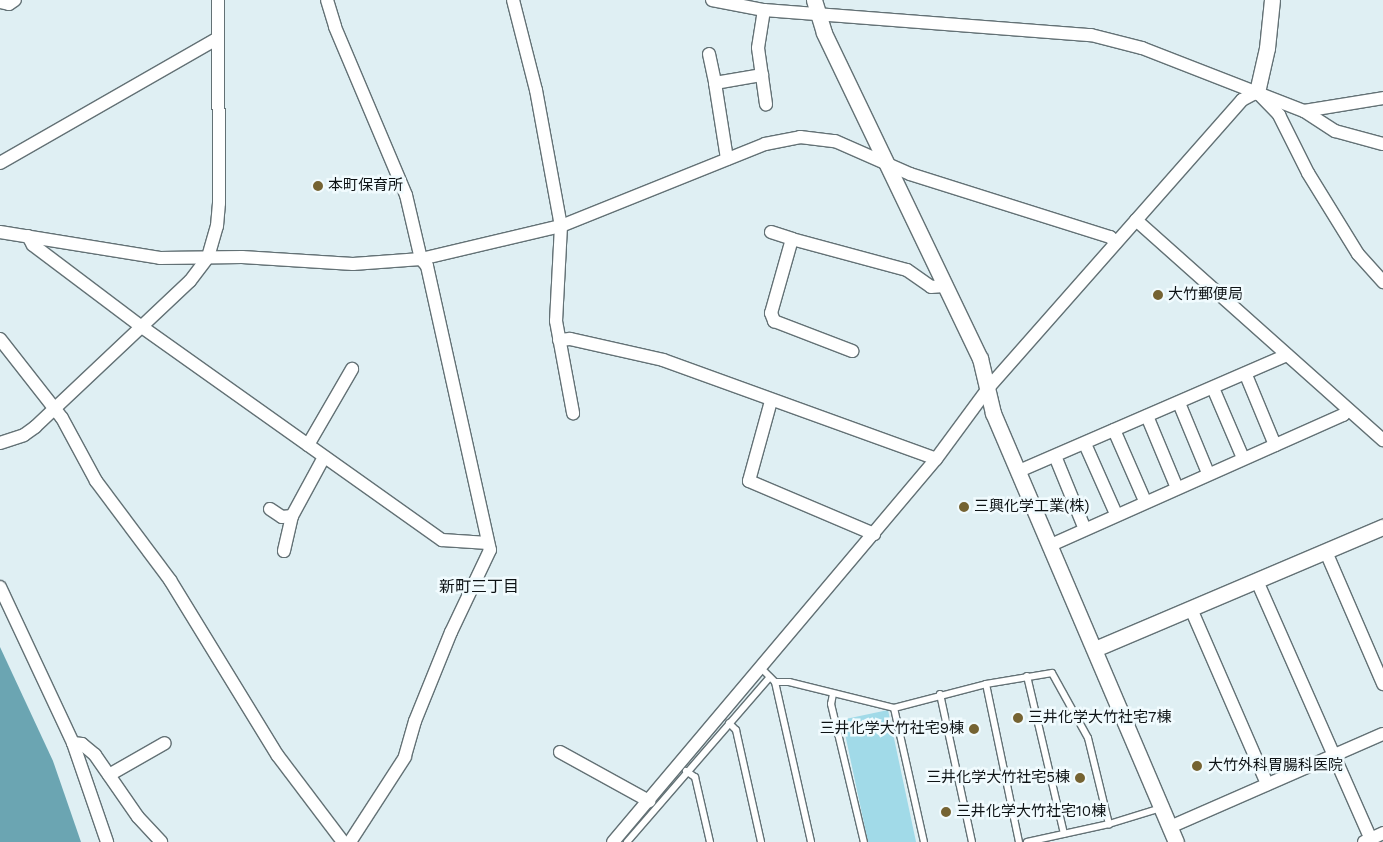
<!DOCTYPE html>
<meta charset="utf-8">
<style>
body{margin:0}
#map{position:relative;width:1383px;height:842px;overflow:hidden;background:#dfeff3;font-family:"Work Sans","Noto Sans JP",sans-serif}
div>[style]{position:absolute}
.green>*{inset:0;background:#a1dae8;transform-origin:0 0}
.water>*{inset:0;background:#6ba5b2}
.roads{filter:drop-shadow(1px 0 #637175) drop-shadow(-1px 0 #637175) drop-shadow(0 1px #637175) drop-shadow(0 -1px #637175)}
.service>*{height:6px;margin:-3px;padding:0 3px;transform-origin:3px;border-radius:3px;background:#fff}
.minor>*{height:12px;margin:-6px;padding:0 6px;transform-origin:6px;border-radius:6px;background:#fff}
.tertiary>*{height:15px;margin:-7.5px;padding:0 7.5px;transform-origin:7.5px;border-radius:7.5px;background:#fff}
.dots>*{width:14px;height:14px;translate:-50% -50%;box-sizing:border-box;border:2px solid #f1fbfe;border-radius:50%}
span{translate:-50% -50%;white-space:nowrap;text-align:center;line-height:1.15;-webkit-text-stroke:5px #f1fbfe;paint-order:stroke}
.poi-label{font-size:15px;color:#0e1315}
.left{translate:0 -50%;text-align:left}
.right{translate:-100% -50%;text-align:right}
.neighbourhood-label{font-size:16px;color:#0e1315}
</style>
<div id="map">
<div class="green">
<div style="left:888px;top:710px;width:135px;height:47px;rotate:78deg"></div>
</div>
<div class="water">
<div style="clip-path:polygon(0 647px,53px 761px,81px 842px,0 842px)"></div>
</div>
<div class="roads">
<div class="service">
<div style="left:761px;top:668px;width:20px;rotate:45deg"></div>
<div style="left:775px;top:682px;width:14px"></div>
<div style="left:789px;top:682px;width:108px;rotate:13.9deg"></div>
<div style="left:894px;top:708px;width:95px;rotate:-14.6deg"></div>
<div style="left:986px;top:684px;width:67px;rotate:-9.5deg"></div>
<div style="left:1052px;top:673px;width:74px;rotate:61deg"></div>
<div style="left:1088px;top:738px;width:89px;rotate:76.3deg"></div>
<div style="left:1027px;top:676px;width:162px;rotate:76.8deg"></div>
<div style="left:775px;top:682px;width:164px;rotate:77.3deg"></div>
<div style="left:986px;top:684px;width:161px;rotate:78.2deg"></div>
<div style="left:833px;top:694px;width:10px;rotate:101deg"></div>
<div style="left:831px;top:704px;width:142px;rotate:76.6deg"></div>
<div style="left:940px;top:694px;width:151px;rotate:77.8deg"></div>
<div style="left:894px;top:708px;width:137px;rotate:77.4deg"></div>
<div style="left:729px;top:723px;width:10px;rotate:45deg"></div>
<div style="left:736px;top:730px;width:115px;rotate:77.4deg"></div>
<div style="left:686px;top:771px;width:11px;rotate:34deg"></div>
<div style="left:695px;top:777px;width:67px;rotate:77deg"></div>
<div style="left:627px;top:842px;width:218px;rotate:-49.1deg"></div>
<div style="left:1027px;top:842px;width:84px;rotate:-12.4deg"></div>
<div style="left:1109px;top:824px;width:54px;rotate:-17.1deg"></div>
</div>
<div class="minor">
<div style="left:327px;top:0;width:28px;rotate:73deg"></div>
<div style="left:335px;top:27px;width:182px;rotate:67.1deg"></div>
<div style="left:406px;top:195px;width:66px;rotate:76.8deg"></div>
<div style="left:421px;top:259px;width:9px;rotate:49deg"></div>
<div style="left:427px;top:266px;width:291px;rotate:77.5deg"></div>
<div style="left:490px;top:550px;width:91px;rotate:115.4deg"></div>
<div style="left:451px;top:632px;width:96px;rotate:112deg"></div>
<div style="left:415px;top:721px;width:37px;rotate:106deg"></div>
<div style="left:405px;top:757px;width:101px;rotate:122.9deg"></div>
<div style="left:513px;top:0;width:93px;rotate:75.7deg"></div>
<div style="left:536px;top:90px;width:138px;rotate:79.6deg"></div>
<div style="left:561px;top:226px;width:95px;rotate:93deg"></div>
<div style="left:556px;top:321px;width:94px;rotate:79.5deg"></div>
<div style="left:712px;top:0;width:53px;rotate:10.9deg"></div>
<div style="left:764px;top:10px;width:328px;rotate:4.4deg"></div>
<div style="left:1091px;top:35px;width:53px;rotate:14.3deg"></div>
<div style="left:1142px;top:48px;width:174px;rotate:21.3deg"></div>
<div style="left:1304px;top:111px;width:80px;rotate:-9.3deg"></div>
<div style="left:0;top:2px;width:9px;rotate:13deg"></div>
<div style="left:9px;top:4px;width:7px;rotate:-34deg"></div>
<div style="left:764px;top:10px;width:38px;rotate:99deg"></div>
<div style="left:758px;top:48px;width:57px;rotate:81.9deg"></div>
<div style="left:709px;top:54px;width:30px;rotate:78deg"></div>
<div style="left:715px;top:83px;width:48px;rotate:-9.7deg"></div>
<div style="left:715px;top:83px;width:77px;rotate:81deg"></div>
<div style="left:1260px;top:95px;width:28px;rotate:46deg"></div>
<div style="left:1279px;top:115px;width:65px;rotate:63.4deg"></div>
<div style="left:1308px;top:173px;width:95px;rotate:58.3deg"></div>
<div style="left:1358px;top:254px;width:38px;rotate:48deg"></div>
<div style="left:1304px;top:111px;width:37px;rotate:33deg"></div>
<div style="left:1335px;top:131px;width:50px;rotate:15.2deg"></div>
<div style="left:0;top:163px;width:251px;rotate:-29.8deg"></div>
<div style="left:1136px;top:220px;width:331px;rotate:41.7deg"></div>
<div style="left:0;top:232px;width:162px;rotate:9.2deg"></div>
<div style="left:160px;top:258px;width:82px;rotate:-0.7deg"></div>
<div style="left:242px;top:257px;width:111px;rotate:3.6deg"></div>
<div style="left:353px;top:264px;width:68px;rotate:-4.2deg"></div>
<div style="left:421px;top:259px;width:144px;rotate:-13.3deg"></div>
<div style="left:561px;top:226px;width:220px;rotate:-21.9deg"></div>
<div style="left:765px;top:144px;width:36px;rotate:-11deg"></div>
<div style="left:800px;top:137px;width:35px;rotate:7deg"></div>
<div style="left:835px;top:141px;width:82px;rotate:23.7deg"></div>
<div style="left:910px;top:174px;width:210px;rotate:17.5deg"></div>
<div style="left:1110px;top:237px;width:8px;rotate:40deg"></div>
<div style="left:771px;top:232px;width:22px;rotate:18deg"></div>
<div style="left:792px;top:239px;width:77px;rotate:105.8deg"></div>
<div style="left:771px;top:313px;width:9px;rotate:69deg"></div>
<div style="left:774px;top:321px;width:84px;rotate:21deg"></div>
<div style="left:28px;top:236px;width:10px;rotate:61deg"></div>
<div style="left:33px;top:245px;width:136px;rotate:37deg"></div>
<div style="left:142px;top:327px;width:368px;rotate:35.4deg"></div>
<div style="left:442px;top:540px;width:46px;rotate:3.7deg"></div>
<div style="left:792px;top:239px;width:119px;rotate:15.1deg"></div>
<div style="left:907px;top:270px;width:29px;rotate:35deg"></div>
<div style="left:931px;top:287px;width:13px;rotate:-4deg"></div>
<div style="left:0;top:339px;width:100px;rotate:51.9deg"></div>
<div style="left:62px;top:418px;width:72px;rotate:61.6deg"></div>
<div style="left:96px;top:481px;width:124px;rotate:53.2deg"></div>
<div style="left:170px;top:580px;width:206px;rotate:58.5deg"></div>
<div style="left:278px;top:756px;width:108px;rotate:52.9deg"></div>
<div style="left:559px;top:340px;width:11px;rotate:-5deg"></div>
<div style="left:570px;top:339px;width:95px;rotate:12.7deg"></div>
<div style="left:663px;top:360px;width:290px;rotate:19.9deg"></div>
<div style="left:1246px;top:375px;width:76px;rotate:67.5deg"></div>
<div style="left:1213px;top:388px;width:76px;rotate:66.8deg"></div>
<div style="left:771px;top:401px;width:83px;rotate:105.4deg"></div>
<div style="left:749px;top:481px;width:136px;rotate:23deg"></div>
<div style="left:1179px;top:403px;width:76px;rotate:67.5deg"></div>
<div style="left:1147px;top:416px;width:78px;rotate:67.4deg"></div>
<div style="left:1114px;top:430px;width:77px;rotate:66.4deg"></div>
<div style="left:0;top:443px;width:25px;rotate:-18deg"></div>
<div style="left:24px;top:435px;width:14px;rotate:-36deg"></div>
<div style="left:35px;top:427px;width:213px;rotate:-43.3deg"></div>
<div style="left:190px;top:281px;width:30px;rotate:-53deg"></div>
<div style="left:208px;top:257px;width:32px;rotate:-74deg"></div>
<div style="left:217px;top:226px;width:23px;rotate:-85deg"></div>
<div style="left:219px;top:203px;width:203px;rotate:-90.3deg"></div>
<div style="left:1085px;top:444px;width:77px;rotate:66.1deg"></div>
<div style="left:308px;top:445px;width:88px;rotate:-59.9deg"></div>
<div style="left:1055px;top:456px;width:77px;rotate:67.8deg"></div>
<div style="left:1019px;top:471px;width:292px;rotate:-23.4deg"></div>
<div style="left:270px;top:509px;width:14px;rotate:34deg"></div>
<div style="left:282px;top:517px;width:10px;rotate:-6deg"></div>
<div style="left:292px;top:516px;width:36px;rotate:103deg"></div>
<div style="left:292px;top:516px;width:67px;rotate:-61.5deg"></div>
<div style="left:1051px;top:545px;width:320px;rotate:-24deg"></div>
<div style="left:1343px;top:415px;width:7px;rotate:-45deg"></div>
<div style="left:1326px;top:552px;width:144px;rotate:66.6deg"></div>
<div style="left:1257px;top:581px;width:282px;rotate:66.2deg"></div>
<div style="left:0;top:587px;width:172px;rotate:64.9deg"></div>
<div style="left:73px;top:743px;width:105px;rotate:71deg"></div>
<div style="left:1191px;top:609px;width:191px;rotate:66.5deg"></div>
<div style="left:73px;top:743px;width:9px;rotate:6deg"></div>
<div style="left:82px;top:744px;width:17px;rotate:40deg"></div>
<div style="left:95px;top:755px;width:75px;rotate:55.3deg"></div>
<div style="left:138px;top:817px;width:34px;rotate:47deg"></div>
<div style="left:560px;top:752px;width:102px;rotate:28.8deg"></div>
<div style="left:109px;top:775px;width:64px;rotate:-29.7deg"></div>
<div style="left:1170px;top:827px;width:232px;rotate:-23.6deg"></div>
<div style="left:613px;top:842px;width:501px;rotate:-49.86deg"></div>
<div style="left:936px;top:459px;width:89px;rotate:-53.6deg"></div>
<div style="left:989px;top:387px;width:383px;rotate:-48.6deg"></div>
<div style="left:1242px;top:100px;width:17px;rotate:-28deg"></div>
<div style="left:1364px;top:842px;width:21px;rotate:-25deg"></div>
</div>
<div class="tertiary">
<div style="left:814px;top:0;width:34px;rotate:73deg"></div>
<div style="left:824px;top:33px;width:361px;rotate:64.4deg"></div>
<div style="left:980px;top:358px;width:57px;rotate:76.7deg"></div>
<div style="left:993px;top:413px;width:466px;rotate:66.9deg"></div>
<div style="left:1257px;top:92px;width:45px;rotate:-77.2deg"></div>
<div style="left:1267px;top:48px;width:48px;rotate:-84.1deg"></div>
<div style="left:1095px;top:649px;width:313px;rotate:-23deg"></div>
</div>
</div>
<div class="dots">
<div style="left:318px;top:186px;background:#756332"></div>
<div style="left:1158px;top:295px;background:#756332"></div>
<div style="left:964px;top:507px;background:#756332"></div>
<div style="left:1018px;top:718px;background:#756332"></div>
<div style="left:974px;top:729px;background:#756332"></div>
<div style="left:1197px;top:766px;background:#756332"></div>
<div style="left:1080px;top:778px;background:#756332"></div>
<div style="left:946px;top:812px;background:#756332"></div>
</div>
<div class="poi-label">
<span class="left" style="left:328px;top:186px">本町保育所</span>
<span class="left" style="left:1168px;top:295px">大竹郵便局</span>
<span class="left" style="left:974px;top:507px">三興化学工業(株)</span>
<span class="left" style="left:1028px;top:718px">三井化学大竹社宅7棟</span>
<span class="right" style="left:964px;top:729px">三井化学大竹社宅9棟</span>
<span class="left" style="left:1208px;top:766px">大竹外科胃腸科医院</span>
<span class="right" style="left:1070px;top:778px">三井化学大竹社宅5棟</span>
<span class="left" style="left:956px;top:812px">三井化学大竹社宅10棟</span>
</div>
<div class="neighbourhood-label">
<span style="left:479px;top:587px">新町三丁目</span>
</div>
</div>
